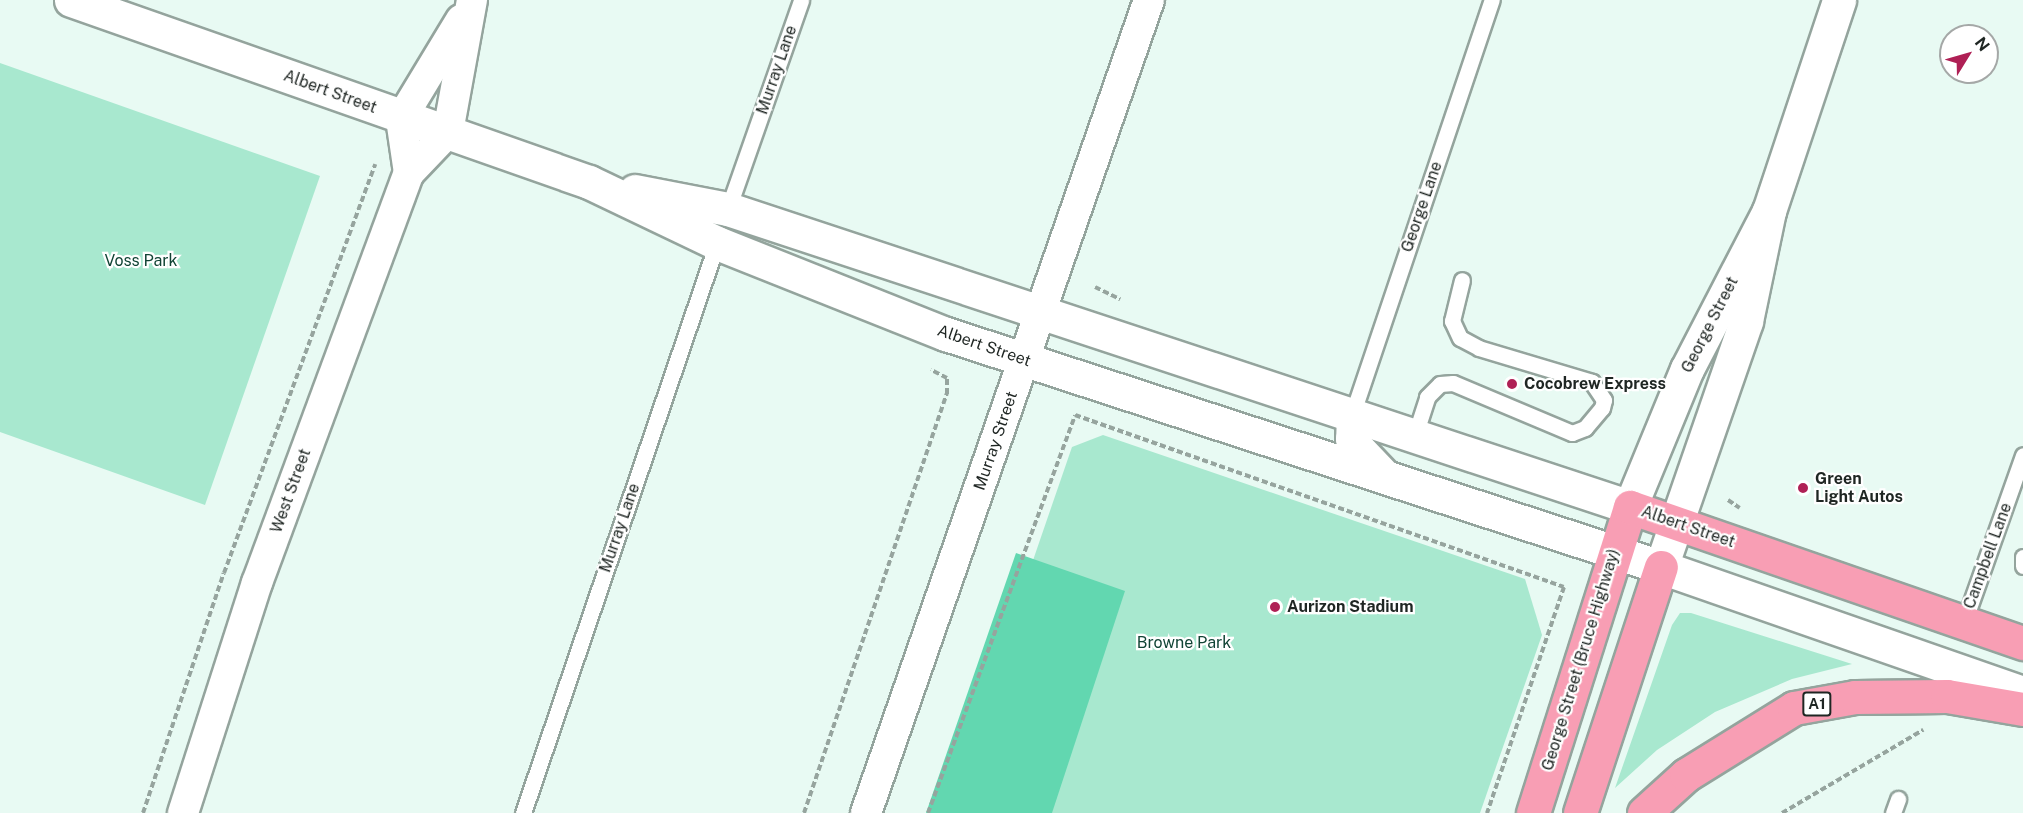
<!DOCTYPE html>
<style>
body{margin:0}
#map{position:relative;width:2023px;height:813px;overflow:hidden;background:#e8faf3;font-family:"Public Sans",sans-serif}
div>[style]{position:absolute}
.green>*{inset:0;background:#a8e8cf}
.building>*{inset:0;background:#62d7b0}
.path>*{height:4px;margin-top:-2px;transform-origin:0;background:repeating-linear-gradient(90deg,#96a49e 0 6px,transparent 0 9px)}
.roads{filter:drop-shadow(2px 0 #94a49d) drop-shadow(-2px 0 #94a49d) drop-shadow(0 2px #94a49d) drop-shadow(0 -2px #94a49d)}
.service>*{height:15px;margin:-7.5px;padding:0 7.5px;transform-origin:7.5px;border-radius:7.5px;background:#fff}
.minor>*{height:30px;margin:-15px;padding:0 15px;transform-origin:15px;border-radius:15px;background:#fff}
.tertiary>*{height:33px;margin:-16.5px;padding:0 16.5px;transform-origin:16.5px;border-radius:16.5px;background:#fff}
.trunk>*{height:33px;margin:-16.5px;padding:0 16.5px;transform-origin:16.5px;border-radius:16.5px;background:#f89eb4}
.dots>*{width:16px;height:16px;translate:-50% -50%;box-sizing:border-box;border:3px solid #fff;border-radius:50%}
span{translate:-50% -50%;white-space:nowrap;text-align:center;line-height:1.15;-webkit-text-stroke:4.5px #fff;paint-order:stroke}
.shield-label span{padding:2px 4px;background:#fff;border:2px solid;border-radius:4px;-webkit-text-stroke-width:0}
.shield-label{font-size:15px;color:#1f2623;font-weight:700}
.street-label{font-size:16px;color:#1f2623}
.park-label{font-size:16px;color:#114435}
.poi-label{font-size:16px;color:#1f2623;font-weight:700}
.left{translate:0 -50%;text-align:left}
.north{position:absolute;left:1939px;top:24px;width:60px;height:60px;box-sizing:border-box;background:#fff;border:2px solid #a5a8a7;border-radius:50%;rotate:53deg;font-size:16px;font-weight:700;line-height:24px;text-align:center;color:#1f2623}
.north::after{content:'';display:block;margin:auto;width:21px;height:27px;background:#af2055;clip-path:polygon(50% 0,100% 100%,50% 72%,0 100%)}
</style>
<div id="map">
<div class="green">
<div style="clip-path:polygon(0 63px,320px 176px,205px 505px,0 432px)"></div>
<div style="clip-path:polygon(1103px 435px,1525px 579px,1542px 635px,1480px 813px,946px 813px,1072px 447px)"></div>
<div style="clip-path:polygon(1680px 613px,1691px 613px,1852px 664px,1792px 679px,1715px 712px,1657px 750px,1615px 788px,1672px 625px)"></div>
</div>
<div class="building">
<div style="clip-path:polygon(1016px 553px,1125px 591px,1052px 813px,926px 813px)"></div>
</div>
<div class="path">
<div style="left:1095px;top:287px;width:28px;rotate:26deg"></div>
<div style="left:1728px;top:500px;width:14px;rotate:34deg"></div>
<div style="left:143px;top:813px;width:253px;rotate:-71.4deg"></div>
<div style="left:224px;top:573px;width:436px;rotate:-69.7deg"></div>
<div style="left:804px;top:813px;width:443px;rotate:-71.2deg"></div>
<div style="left:947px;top:394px;width:16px;rotate:-90deg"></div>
<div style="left:947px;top:378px;width:18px;rotate:-153deg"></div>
<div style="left:928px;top:813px;width:424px;rotate:-69.7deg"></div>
<div style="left:1075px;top:415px;width:518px;rotate:19.38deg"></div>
<div style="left:1564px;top:587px;width:239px;rotate:108.8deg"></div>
<div style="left:1782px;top:813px;width:164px;rotate:-30.5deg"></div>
</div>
<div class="roads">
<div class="service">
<div style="left:728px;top:209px;width:221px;rotate:-70.7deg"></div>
<div style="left:1352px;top:415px;width:438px;rotate:-71.4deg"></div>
<div style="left:1415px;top:435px;width:40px;rotate:-72deg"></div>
<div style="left:1427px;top:397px;width:18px;rotate:-45deg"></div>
<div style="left:1440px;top:384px;width:13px;rotate:-4deg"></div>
<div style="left:1453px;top:383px;width:129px;rotate:22.8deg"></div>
<div style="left:1572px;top:433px;width:14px;rotate:-21deg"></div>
<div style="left:1585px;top:428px;width:26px;rotate:-50deg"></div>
<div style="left:1602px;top:408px;width:8px;rotate:-76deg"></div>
<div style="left:1604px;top:400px;width:22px;rotate:-124deg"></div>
<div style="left:1592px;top:382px;width:118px;rotate:-163.3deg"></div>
<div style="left:1479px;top:348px;width:21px;rotate:-152deg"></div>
<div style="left:1460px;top:338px;width:19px;rotate:-115deg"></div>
<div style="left:1452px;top:321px;width:42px;rotate:-76.3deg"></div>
<div style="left:2023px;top:557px;width:9px;rotate:90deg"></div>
<div style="left:1964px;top:622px;width:177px;rotate:-70.5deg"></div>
<div style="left:523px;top:813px;width:602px;rotate:-71.2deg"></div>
<div style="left:1893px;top:813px;width:15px;rotate:-70deg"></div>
</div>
<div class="minor">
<div style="left:409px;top:173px;width:55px;rotate:-98.4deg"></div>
<div style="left:401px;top:119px;width:116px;rotate:-58.8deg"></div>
<div style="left:1352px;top:415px;width:24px;rotate:92deg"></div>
<div style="left:1351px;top:439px;width:57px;rotate:46.4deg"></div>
<div style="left:183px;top:813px;width:242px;rotate:-72.2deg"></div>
<div style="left:257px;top:583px;width:437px;rotate:-69.7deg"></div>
<div style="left:409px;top:173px;width:57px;rotate:-46.4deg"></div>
<div style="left:448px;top:132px;width:134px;rotate:-79.7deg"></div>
<div style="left:866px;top:813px;width:861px;rotate:-70.81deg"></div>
</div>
<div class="tertiary">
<div style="left:71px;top:0;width:549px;rotate:19.36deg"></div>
<div style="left:589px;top:182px;width:142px;rotate:25.5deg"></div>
<div style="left:717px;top:243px;width:246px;rotate:21.7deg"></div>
<div style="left:946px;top:334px;width:752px;rotate:18.05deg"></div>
<div style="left:1661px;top:567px;width:383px;rotate:19.2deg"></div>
<div style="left:635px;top:191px;width:95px;rotate:11deg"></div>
<div style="left:728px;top:209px;width:950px;rotate:18.28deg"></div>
<div style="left:1630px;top:507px;width:149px;rotate:-67.6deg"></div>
<div style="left:1687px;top:369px;width:178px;rotate:-62.6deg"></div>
<div style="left:1661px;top:567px;width:260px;rotate:-70.9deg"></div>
<div style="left:1746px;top:321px;width:112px;rotate:-78.2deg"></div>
<div style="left:1769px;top:211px;width:222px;rotate:-71.6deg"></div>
</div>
<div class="trunk">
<div style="left:1533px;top:813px;width:321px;rotate:-72.4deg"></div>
<div style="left:1630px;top:507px;width:416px;rotate:19.1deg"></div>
<div style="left:1580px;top:813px;width:259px;rotate:-71.8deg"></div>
<div style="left:1644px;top:813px;width:57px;rotate:-42.1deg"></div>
<div style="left:1686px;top:775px;width:127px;rotate:-31.8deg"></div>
<div style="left:1794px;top:708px;width:62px;rotate:-10.2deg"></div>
<div style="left:1855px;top:697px;width:92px;rotate:-0.6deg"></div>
<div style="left:1947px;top:696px;width:77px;rotate:9.7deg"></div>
</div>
</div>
<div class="dots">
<div style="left:1512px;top:384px;background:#af2055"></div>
<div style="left:1803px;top:488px;background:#af2055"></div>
<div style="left:1275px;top:607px;background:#af2055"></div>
</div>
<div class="shield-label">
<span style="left:1817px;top:704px">A1</span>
</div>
<div class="street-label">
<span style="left:777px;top:70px;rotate:-71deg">Murray Lane</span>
<span style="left:330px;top:92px;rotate:20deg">Albert Street</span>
<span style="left:1422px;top:207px;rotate:-71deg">George Lane</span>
<span style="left:1710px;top:325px;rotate:-63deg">George Street</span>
<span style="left:984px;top:346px;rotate:19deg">Albert Street</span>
<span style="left:996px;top:441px;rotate:-71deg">Murray Street</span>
<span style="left:291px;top:491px;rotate:-70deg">West Street</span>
<span style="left:1688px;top:527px;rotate:19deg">Albert Street</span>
<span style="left:620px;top:528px;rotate:-71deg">Murray Lane</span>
<span style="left:1988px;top:556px;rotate:-70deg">Campbell Lane</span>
<span style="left:1581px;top:660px;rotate:-73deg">George Street (Bruce Highway)</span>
</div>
<div class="park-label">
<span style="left:141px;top:261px">Voss Park</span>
<span style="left:1184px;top:643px">Browne Park</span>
</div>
<div class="poi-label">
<span class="left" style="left:1524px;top:384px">Cocobrew Express</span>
<span class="left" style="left:1815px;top:488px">Green<br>Light Autos</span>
<span class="left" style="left:1287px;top:607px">Aurizon Stadium</span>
</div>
<div class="north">N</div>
</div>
